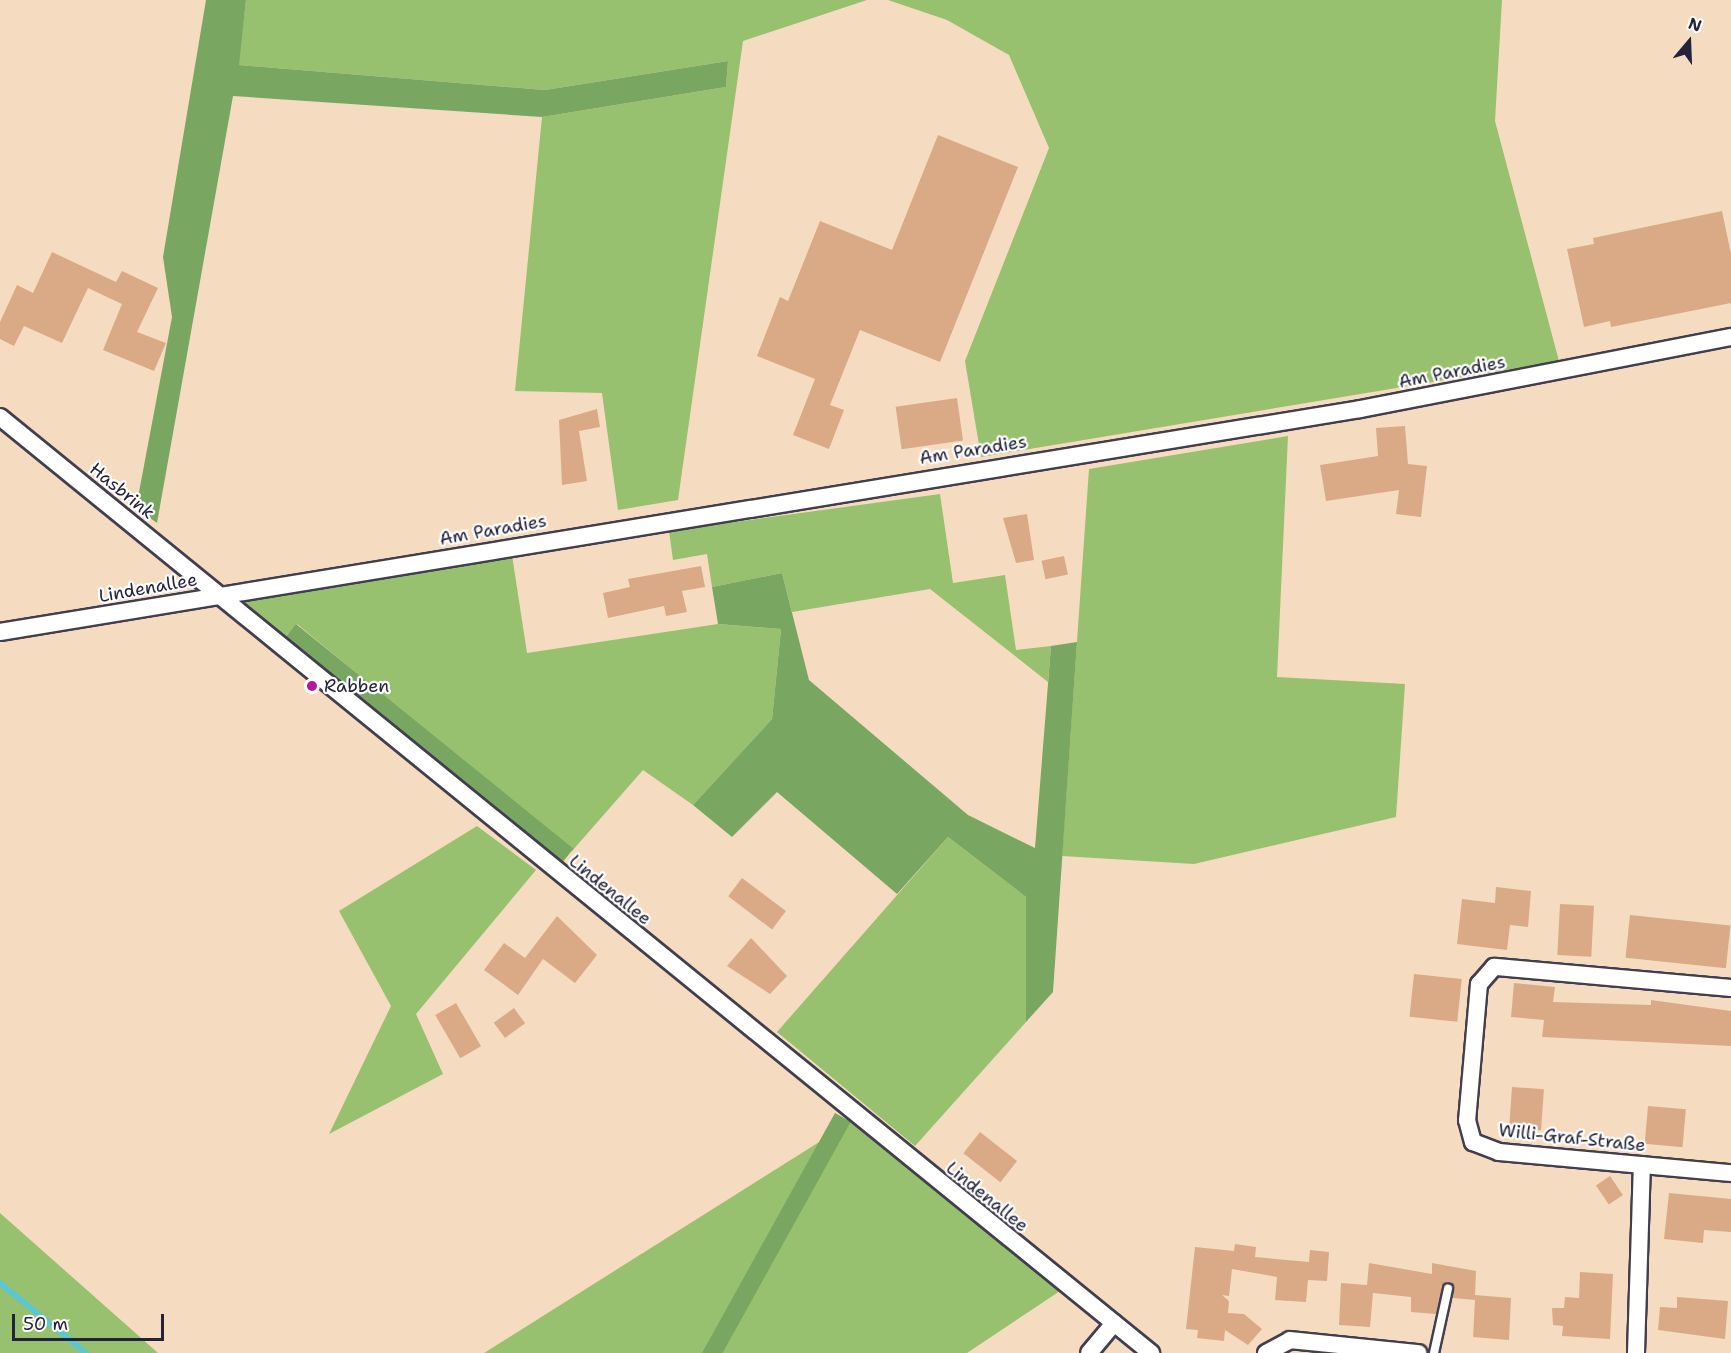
<!DOCTYPE html>
<meta charset="utf-8">
<style>
body{margin:0}
#map{position:relative;width:1731px;height:1353px;overflow:hidden;background:#f5dcc0;font-family:"Shantell Sans",sans-serif}
div>[style]{position:absolute}
.green>*{inset:0;background:#97c16e}
.forest>*{inset:0;background:#79a761;transform-origin:0 0}
.stream>*{height:6px;margin:-3px;padding:0 3px;transform-origin:3px;border-radius:3px;background:#5ac8ce}
.building>*{inset:0;background:#d9aa85;transform-origin:0 0}
.roads{filter:drop-shadow(2px 0 #423e4f) drop-shadow(-2px 0 #423e4f) drop-shadow(0 2px #423e4f) drop-shadow(0 -2px #423e4f)}
.service>*{height:8px;margin:-4px;padding:0 4px;transform-origin:4px;border-radius:4px;background:#fff}
.minor>*{height:16px;margin:-8px;padding:0 8px;transform-origin:8px;border-radius:8px;background:#fff}
.dots>*{width:16px;height:16px;translate:-50% -50%;box-sizing:border-box;border:3px solid #fff;border-radius:50%}
span{translate:-50% -50%;white-space:nowrap;text-align:center;line-height:1.15;-webkit-text-stroke:4.5px #fff;paint-order:stroke}
.street-label{font-size:18px;color:#22223b}
.poi-label{font-size:18px;color:#22223b}
.left{translate:0 -50%;text-align:left}
.north{position:absolute;left:1659px;top:12px;width:60px;height:60px;-webkit-text-stroke:4px #fff;paint-order:stroke;rotate:19deg;font-size:16px;font-weight:700;line-height:24px;text-align:center;color:#22223b}
.north::after{content:'';display:block;margin:auto;width:21px;height:27px;background:#22223b;clip-path:polygon(50% 0,100% 100%,50% 72%,0 100%)}
.scale{position:absolute;left:12px;top:1314px;width:152px;height:27px;box-sizing:border-box;border:3px solid #22223b;border-top:0;padding-left:8px;font-size:18px;line-height:21px;white-space:nowrap;color:#22223b;-webkit-text-stroke:4px #fff;paint-order:stroke}
</style>
<div id="map">
<div class="green">
<div style="clip-path:polygon(246px 0,867px 0,743px 41px,678px 500px,618px 510px,602px 393px,515px 391px,542px 117px,726px 87px,728px 61px,545px 90px,238px 65px)"></div>
<div style="clip-path:polygon(888px 0,1502px 0,1495px 121px,1559px 361px,981px 457px,965px 361px,1049px 148px,1009px 55px,947px 20px)"></div>
<div style="clip-path:polygon(1288px 436px,1277px 677px,1405px 684px,1396px 817px,1194px 864px,1062px 856px,1089px 469px)"></div>
<div style="clip-path:polygon(940px 494px,953px 583px,1005px 575px,1016px 650px,1051px 646px,1048px 682px,930px 589px,792px 612px,782px 573px,712px 587px,707px 554px,673px 560px,669px 531px)"></div>
<div style="clip-path:polygon(512px 555px,527px 653px,718px 624px,781px 629px,772px 719px,693px 805px,643px 770px,572px 851px,297px 624px,285px 637px,241px 600px)"></div>
<div style="clip-path:polygon(477px 826px,536px 870px,416px 1014px,443px 1074px,329px 1134px,391px 1006px,339px 911px)"></div>
<div style="clip-path:polygon(948px 837px,1026px 897px,1026px 1022px,915px 1146px,777px 1032px)"></div>
<div style="clip-path:polygon(851px 1122px,1060px 1291px,967px 1353px,484px 1353px)"></div>
<div style="clip-path:polygon(0 1213px,158px 1353px,0 1353px)"></div>
</div>
<div class="forest">
<div style="clip-path:polygon(206px 0,246px 0,239px 65px,545px 90px,728px 61px,726px 87px,542px 117px,233px 96px,157px 523px,136px 508px,172px 317px,163px 257px)"></div>
<div style="clip-path:polygon(782px 573px,809px 680px,968px 815px,1035px 848px,1051px 646px,1077px 642px,1053px 992px,1026px 1022px,1026px 897px,948px 837px,897px 894px,777px 792px,732px 837px,693px 805px,772px 719px,781px 629px,718px 624px,712px 587px)"></div>
<div style="left:296px;top:624px;width:357px;height:17px;rotate:39deg"></div>
<div style="left:835px;top:1113px;width:18px;height:344px;rotate:29deg"></div>
</div>
<div class="stream">
<div style="left:0;top:1283px;width:111px;rotate:39.1deg"></div>
</div>
<div class="building">
<div style="clip-path:polygon(938px 135px,1018px 167px,940px 362px,860px 330px,830px 405px,844px 410px,829px 449px,793px 435px,815px 379px,757px 356px,780px 297px,788px 301px,820px 221px,892px 250px)"></div>
<div style="clip-path:polygon(1722px 211px,1731px 254px,1731px 303px,1611px 327px,1610px 321px,1584px 327px,1567px 249px,1594px 244px,1593px 238px)"></div>
<div style="clip-path:polygon(52px 252px,116px 282px,122px 271px,158px 288px,137px 332px,166px 343px,154px 371px,103px 350px,122px 304px,88px 288px,62px 343px,24px 326px,14px 346px,0 339px,0 322px,17px 285px,33px 293px)"></div>
<div style="left:957px;top:398px;width:43px;height:62px;rotate:82deg"></div>
<div style="clip-path:polygon(597px 409px,600px 427px,579px 431px,587px 481px,562px 485px,559px 420px)"></div>
<div style="clip-path:polygon(1405px 426px,1408px 464px,1427px 466px,1421px 517px,1396px 514px,1399px 490px,1326px 501px,1320px 465px,1378px 456px,1376px 428px)"></div>
<div style="clip-path:polygon(1027px 514px,1034px 560px,1016px 563px,1003px 518px)"></div>
<div style="left:1064px;top:556px;width:19px;height:23px;rotate:78deg"></div>
<div style="clip-path:polygon(701px 566px,705px 587px,682px 591px,687px 612px,666px 616px,664px 606px,608px 618px,603px 593px,630px 587px,628px 579px)"></div>
<div style="left:742px;top:878px;width:55px;height:23px;rotate:37deg"></div>
<div style="clip-path:polygon(1496px 887px,1531px 891px,1528px 927px,1510px 925px,1507px 950px,1457px 944px,1462px 899px,1495px 903px)"></div>
<div style="left:1560px;top:904px;width:34px;height:51px;rotate:3deg"></div>
<div style="left:1630px;top:915px;width:101px;height:43px;rotate:6deg"></div>
<div style="clip-path:polygon(557px 916px,597px 955px,575px 983px,543px 959px,518px 995px,484px 970px,504px 943px,525px 958px)"></div>
<div style="clip-path:polygon(751px 938px,787px 976px,770px 994px,727px 966px)"></div>
<div style="left:1414px;top:974px;width:48px;height:43px;rotate:6deg"></div>
<div style="clip-path:polygon(1514px 983px,1555px 987px,1553px 1002px,1651px 1005px,1651px 1000px,1731px 1011px,1731px 1046px,1542px 1037px,1544px 1020px,1511px 1017px)"></div>
<div style="left:456px;top:1003px;width:50px;height:24px;rotate:60deg"></div>
<div style="left:514px;top:1008px;width:19px;height:25px;rotate:54deg"></div>
<div style="left:1512px;top:1087px;width:32px;height:41px;rotate:4deg"></div>
<div style="left:1648px;top:1106px;width:38px;height:38px;rotate:5deg"></div>
<div style="left:980px;top:1132px;width:47px;height:27px;rotate:38deg"></div>
<div style="left:1610px;top:1176px;width:23px;height:17px;rotate:56deg"></div>
<div style="clip-path:polygon(1669px 1193px,1731px 1199px,1731px 1232px,1704px 1230px,1703px 1243px,1664px 1239px)"></div>
<div style="clip-path:polygon(1235px 1244px,1256px 1247px,1255px 1257px,1309px 1262px,1310px 1250px,1329px 1252px,1327px 1281px,1308px 1280px,1306px 1302px,1275px 1300px,1277px 1277px,1232px 1269px,1229px 1296px,1222px 1295px,1229px 1301px,1228px 1313px,1244px 1314px,1262px 1329px,1248px 1345px,1225px 1330px,1224px 1341px,1197px 1338px,1198px 1330px,1186px 1329px,1195px 1247px,1234px 1251px)"></div>
<div style="clip-path:polygon(1369px 1263px,1432px 1274px,1432px 1263px,1476px 1271px,1475px 1295px,1511px 1298px,1509px 1340px,1473px 1337px,1475px 1300px,1453px 1298px,1449px 1283px,1442px 1287px,1436px 1314px,1411px 1312px,1411px 1297px,1373px 1293px,1370px 1327px,1339px 1325px,1341px 1283px,1367px 1285px)"></div>
<div style="clip-path:polygon(1580px 1272px,1613px 1274px,1610px 1339px,1562px 1336px,1563px 1326px,1553px 1325px,1552px 1308px,1564px 1308px,1565px 1297px,1579px 1298px)"></div>
<div style="clip-path:polygon(1677px 1297px,1728px 1301px,1725px 1339px,1658px 1330px,1660px 1307px,1677px 1308px)"></div>
</div>
<div class="roads">
<div class="service">
<div style="left:1434px;top:1353px;width:66px;rotate:-77.7deg"></div>
</div>
<div class="minor">
<div style="left:0;top:417px;width:1484px;rotate:39.12deg"></div>
<div style="left:0;top:632px;width:1378px;rotate:-9.31deg"></div>
<div style="left:1360px;top:409px;width:378px;rotate:-11deg"></div>
<div style="left:1731px;top:988px;width:238px;rotate:-174.9deg"></div>
<div style="left:1494px;top:967px;width:23px;rotate:131deg"></div>
<div style="left:1479px;top:984px;width:137px;rotate:95deg"></div>
<div style="left:1467px;top:1120px;width:23px;rotate:75deg"></div>
<div style="left:1473px;top:1142px;width:28px;rotate:21deg"></div>
<div style="left:1499px;top:1152px;width:233px;rotate:5.2deg"></div>
<div style="left:1089px;top:1353px;width:39px;rotate:-50deg"></div>
<div style="left:1266px;top:1353px;width:27px;rotate:-28deg"></div>
<div style="left:1290px;top:1340px;width:129px;rotate:5.8deg"></div>
<div style="left:1636px;top:1353px;width:188px;rotate:-88.2deg"></div>
</div>
</div>
<div class="dots">
<div style="left:312px;top:686px;background:#b5179e"></div>
</div>
<div class="street-label">
<span style="left:1452px;top:372px;rotate:-11deg">Am Paradies</span>
<span style="left:973px;top:450px;rotate:-9deg">Am Paradies</span>
<span style="left:122px;top:491px;rotate:39deg">Hasbrink</span>
<span style="left:493px;top:530px;rotate:-10deg">Am Paradies</span>
<span style="left:148px;top:588px;rotate:-10deg">Lindenallee</span>
<span style="left:610px;top:890px;rotate:39deg">Lindenallee</span>
<span style="left:1572px;top:1138px;rotate:6deg">Willi-Graf-Straße</span>
<span style="left:987px;top:1197px;rotate:39deg">Lindenallee</span>
</div>
<div class="poi-label">
<span class="left" style="left:324px;top:686px">Rabben</span>
</div>
<div class="north">N</div>
<div class="scale">50 m</div>
</div>
